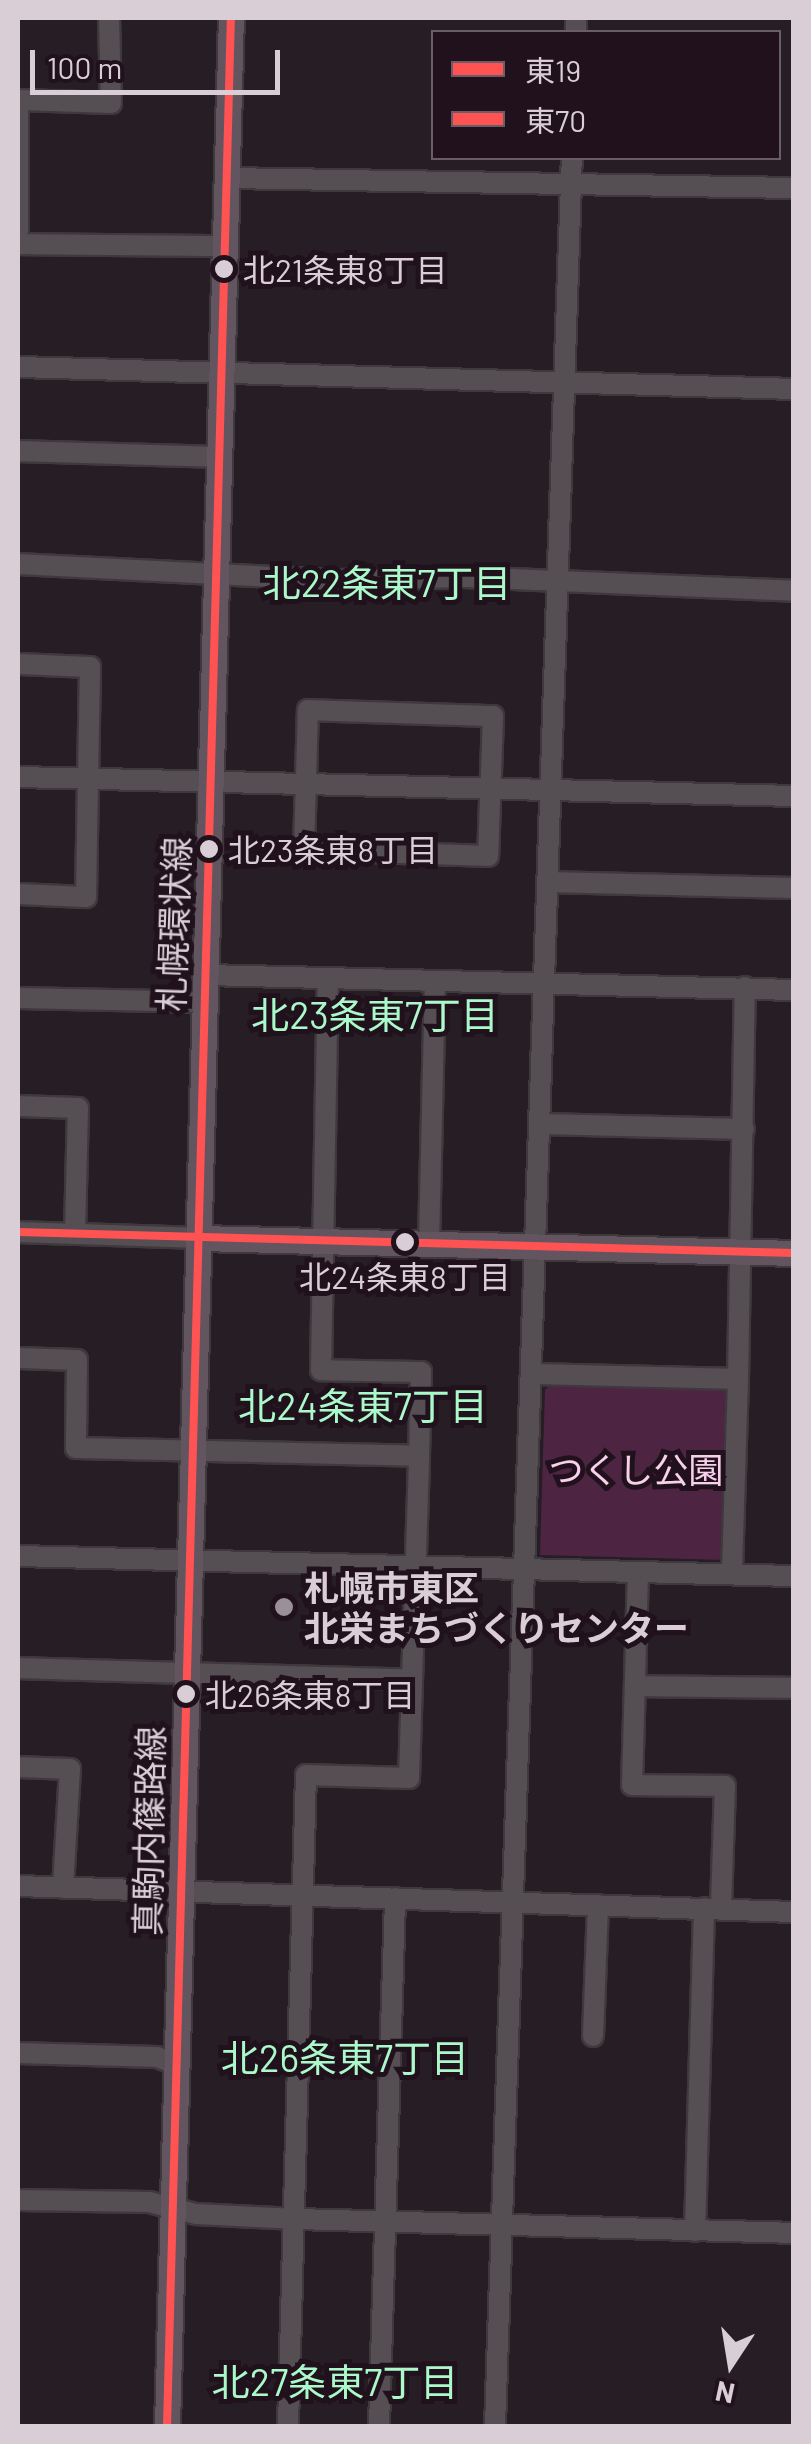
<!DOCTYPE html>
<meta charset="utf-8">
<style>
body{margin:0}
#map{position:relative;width:811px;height:2444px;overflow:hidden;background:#261e24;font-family:Barlow,"Noto Sans JP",sans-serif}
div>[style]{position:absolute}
.green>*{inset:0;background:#4d2543}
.roads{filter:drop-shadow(2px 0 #3f383d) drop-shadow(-2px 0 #3f383d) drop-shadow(0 2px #3f383d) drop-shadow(0 -2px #3f383d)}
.minor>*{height:20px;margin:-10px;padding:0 10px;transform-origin:10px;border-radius:10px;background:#554e53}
.major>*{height:25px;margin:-12.5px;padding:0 12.5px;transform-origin:12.5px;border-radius:12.5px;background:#62555f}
.bus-1>*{height:8px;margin:-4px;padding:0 4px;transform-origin:4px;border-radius:4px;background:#ff5353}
.bus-2>*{height:8px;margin:-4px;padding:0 4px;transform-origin:4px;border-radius:4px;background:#ff5353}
.dots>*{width:28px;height:28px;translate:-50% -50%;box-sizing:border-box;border:5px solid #20111c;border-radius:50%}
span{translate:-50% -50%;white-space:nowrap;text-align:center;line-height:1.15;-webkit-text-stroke:10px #20111c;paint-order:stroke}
.bus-label{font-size:32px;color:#d9ced5}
.left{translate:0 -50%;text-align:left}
.street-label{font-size:35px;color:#d9ced5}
.park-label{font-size:35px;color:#f8d0ec}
.poi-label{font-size:35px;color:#d9ced5;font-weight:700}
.neighbourhood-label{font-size:38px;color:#abf9ca}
.frame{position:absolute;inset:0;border:20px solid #d9ced5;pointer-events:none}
.legend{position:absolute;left:431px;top:30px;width:350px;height:130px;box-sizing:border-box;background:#20111c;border:2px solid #6a5d66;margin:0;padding:12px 18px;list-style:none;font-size:30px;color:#d9ced5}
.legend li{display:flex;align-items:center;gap:20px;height:50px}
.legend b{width:50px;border:2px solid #6a5d66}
.north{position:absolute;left:681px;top:2314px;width:100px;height:100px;-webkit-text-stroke:8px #20111c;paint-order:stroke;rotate:192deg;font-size:28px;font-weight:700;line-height:40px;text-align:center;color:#d9ced5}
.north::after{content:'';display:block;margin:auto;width:35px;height:45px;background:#d9ced5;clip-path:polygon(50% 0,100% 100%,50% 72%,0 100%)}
.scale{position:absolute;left:30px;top:50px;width:250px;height:45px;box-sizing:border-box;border:5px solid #d9ced5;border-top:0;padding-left:12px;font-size:30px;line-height:35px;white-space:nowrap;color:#d9ced5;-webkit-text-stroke:8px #20111c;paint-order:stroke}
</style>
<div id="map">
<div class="green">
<div style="clip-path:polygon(556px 1379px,732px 1384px,726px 1560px,540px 1555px,545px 1390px)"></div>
</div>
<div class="roads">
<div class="minor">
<div style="left:576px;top:32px;width:14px;rotate:-90deg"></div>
<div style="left:18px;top:100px;width:131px;rotate:90deg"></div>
<div style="left:20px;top:100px;width:91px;rotate:1.9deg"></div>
<div style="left:111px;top:103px;width:85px;rotate:-91.3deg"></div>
<div style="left:227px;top:178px;width:567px;rotate:1.01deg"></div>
<div style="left:18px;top:244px;width:207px;rotate:0.6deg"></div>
<div style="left:18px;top:367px;width:776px;rotate:1.62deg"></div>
<div style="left:18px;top:451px;width:201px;rotate:1.7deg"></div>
<div style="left:18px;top:564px;width:321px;rotate:2.9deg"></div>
<div style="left:339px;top:580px;width:126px;rotate:-1.4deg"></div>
<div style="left:465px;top:577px;width:329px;rotate:2.4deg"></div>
<div style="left:18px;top:664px;width:72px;rotate:2.4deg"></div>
<div style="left:90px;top:667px;width:230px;rotate:91deg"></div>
<div style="left:86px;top:897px;width:68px;rotate:-177.5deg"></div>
<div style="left:308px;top:710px;width:185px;rotate:1.9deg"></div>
<div style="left:493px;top:716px;width:140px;rotate:92deg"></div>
<div style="left:488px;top:856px;width:184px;rotate:-178.1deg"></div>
<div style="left:304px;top:850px;width:140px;rotate:-88.4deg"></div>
<div style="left:18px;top:777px;width:776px;rotate:1.4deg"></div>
<div style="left:547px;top:882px;width:247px;rotate:1.4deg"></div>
<div style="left:206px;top:975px;width:588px;rotate:1.46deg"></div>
<div style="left:18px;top:998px;width:188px;rotate:1.2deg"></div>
<div style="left:18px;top:1106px;width:60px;rotate:1.9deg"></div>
<div style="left:78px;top:1108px;width:126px;rotate:91.4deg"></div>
<div style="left:542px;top:1124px;width:202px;rotate:1.4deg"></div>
<div style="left:18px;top:1232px;width:181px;rotate:1.9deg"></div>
<div style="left:429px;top:1244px;width:263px;rotate:-88.7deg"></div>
<div style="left:18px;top:1358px;width:59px;rotate:1.9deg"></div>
<div style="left:77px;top:1360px;width:88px;rotate:90.7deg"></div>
<div style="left:76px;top:1448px;width:343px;rotate:1.3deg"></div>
<div style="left:534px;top:1374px;width:204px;rotate:1.4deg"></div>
<div style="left:738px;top:1379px;width:195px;rotate:91.8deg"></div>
<div style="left:738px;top:1379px;width:392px;rotate:-89deg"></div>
<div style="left:18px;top:1556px;width:776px;rotate:1.48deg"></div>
<div style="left:638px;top:1572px;width:213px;rotate:91.6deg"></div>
<div style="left:632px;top:1785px;width:93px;rotate:0.6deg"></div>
<div style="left:725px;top:1786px;width:123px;rotate:91.9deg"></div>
<div style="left:18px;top:1668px;width:394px;rotate:1.7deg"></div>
<div style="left:636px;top:1686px;width:158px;rotate:0.7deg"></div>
<div style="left:18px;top:1767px;width:52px;rotate:2.2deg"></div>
<div style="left:70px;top:1769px;width:119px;rotate:93.4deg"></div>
<div style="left:18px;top:1886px;width:776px;rotate:1.92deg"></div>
<div style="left:593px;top:2036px;width:131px;rotate:-87.8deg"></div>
<div style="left:18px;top:2053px;width:139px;rotate:1.6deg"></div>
<div style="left:157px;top:2057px;width:22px;rotate:21deg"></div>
<div style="left:18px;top:2200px;width:131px;rotate:0.9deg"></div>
<div style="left:149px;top:2202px;width:49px;rotate:14.3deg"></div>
<div style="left:196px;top:2214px;width:100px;rotate:2.9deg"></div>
<div style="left:296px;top:2219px;width:498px;rotate:1.6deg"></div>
<div style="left:695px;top:2231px;width:323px;rotate:-88.4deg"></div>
<div style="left:288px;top:2426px;width:651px;rotate:-88.42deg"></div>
<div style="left:306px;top:1775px;width:103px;rotate:1.7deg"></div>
<div style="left:409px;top:1778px;width:322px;rotate:-88.2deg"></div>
<div style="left:419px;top:1456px;width:84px;rotate:-88.6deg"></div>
<div style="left:421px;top:1372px;width:100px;rotate:-178.9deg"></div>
<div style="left:321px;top:1370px;width:391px;rotate:-89deg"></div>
<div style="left:379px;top:2426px;width:528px;rotate:-88.26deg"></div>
<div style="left:495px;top:2426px;width:2269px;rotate:-88.06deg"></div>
</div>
<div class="major">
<div style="left:199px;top:1238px;width:595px;rotate:1.44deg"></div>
<div style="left:167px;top:2426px;width:2409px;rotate:-88.48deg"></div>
</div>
</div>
<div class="bus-1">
<div style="left:167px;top:2426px;width:2409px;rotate:-88.48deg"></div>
</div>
<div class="bus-2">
<div style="left:18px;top:1232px;width:776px;rotate:1.55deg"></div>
</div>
<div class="dots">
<div style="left:224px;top:269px;background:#d9ced5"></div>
<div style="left:209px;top:849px;background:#d9ced5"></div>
<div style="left:405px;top:1242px;background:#d9ced5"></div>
<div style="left:284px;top:1607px;background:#9a9097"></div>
<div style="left:186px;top:1694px;background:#d9ced5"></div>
</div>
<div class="bus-label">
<span class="left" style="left:243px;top:269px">北21条東8丁目</span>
<span class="left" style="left:228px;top:849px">北23条東8丁目</span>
<span style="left:405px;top:1276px">北24条東8丁目</span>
<span class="left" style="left:205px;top:1694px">北26条東8丁目</span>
</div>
<div class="street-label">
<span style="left:173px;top:924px;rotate:-88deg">札幌環状線</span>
<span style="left:148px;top:1831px;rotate:-89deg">真駒内篠路線</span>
</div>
<div class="park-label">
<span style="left:636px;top:1469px">つくし公園</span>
</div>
<div class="poi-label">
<span class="left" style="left:304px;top:1607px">札幌市東区<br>北栄まちづくりセンター</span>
</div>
<div class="neighbourhood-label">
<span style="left:387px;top:583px">北22条東7丁目</span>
<span style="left:375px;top:1015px">北23条東7丁目</span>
<span style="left:363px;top:1406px">北24条東7丁目</span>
<span style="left:345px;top:2058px">北26条東7丁目</span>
<span style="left:335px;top:2382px">北27条東7丁目</span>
</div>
<div class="frame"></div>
<ul class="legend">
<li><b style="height:12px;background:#ff5353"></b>東19</li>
<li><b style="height:12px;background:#ff5353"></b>東70</li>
</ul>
<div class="north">N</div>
<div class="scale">100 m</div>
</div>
